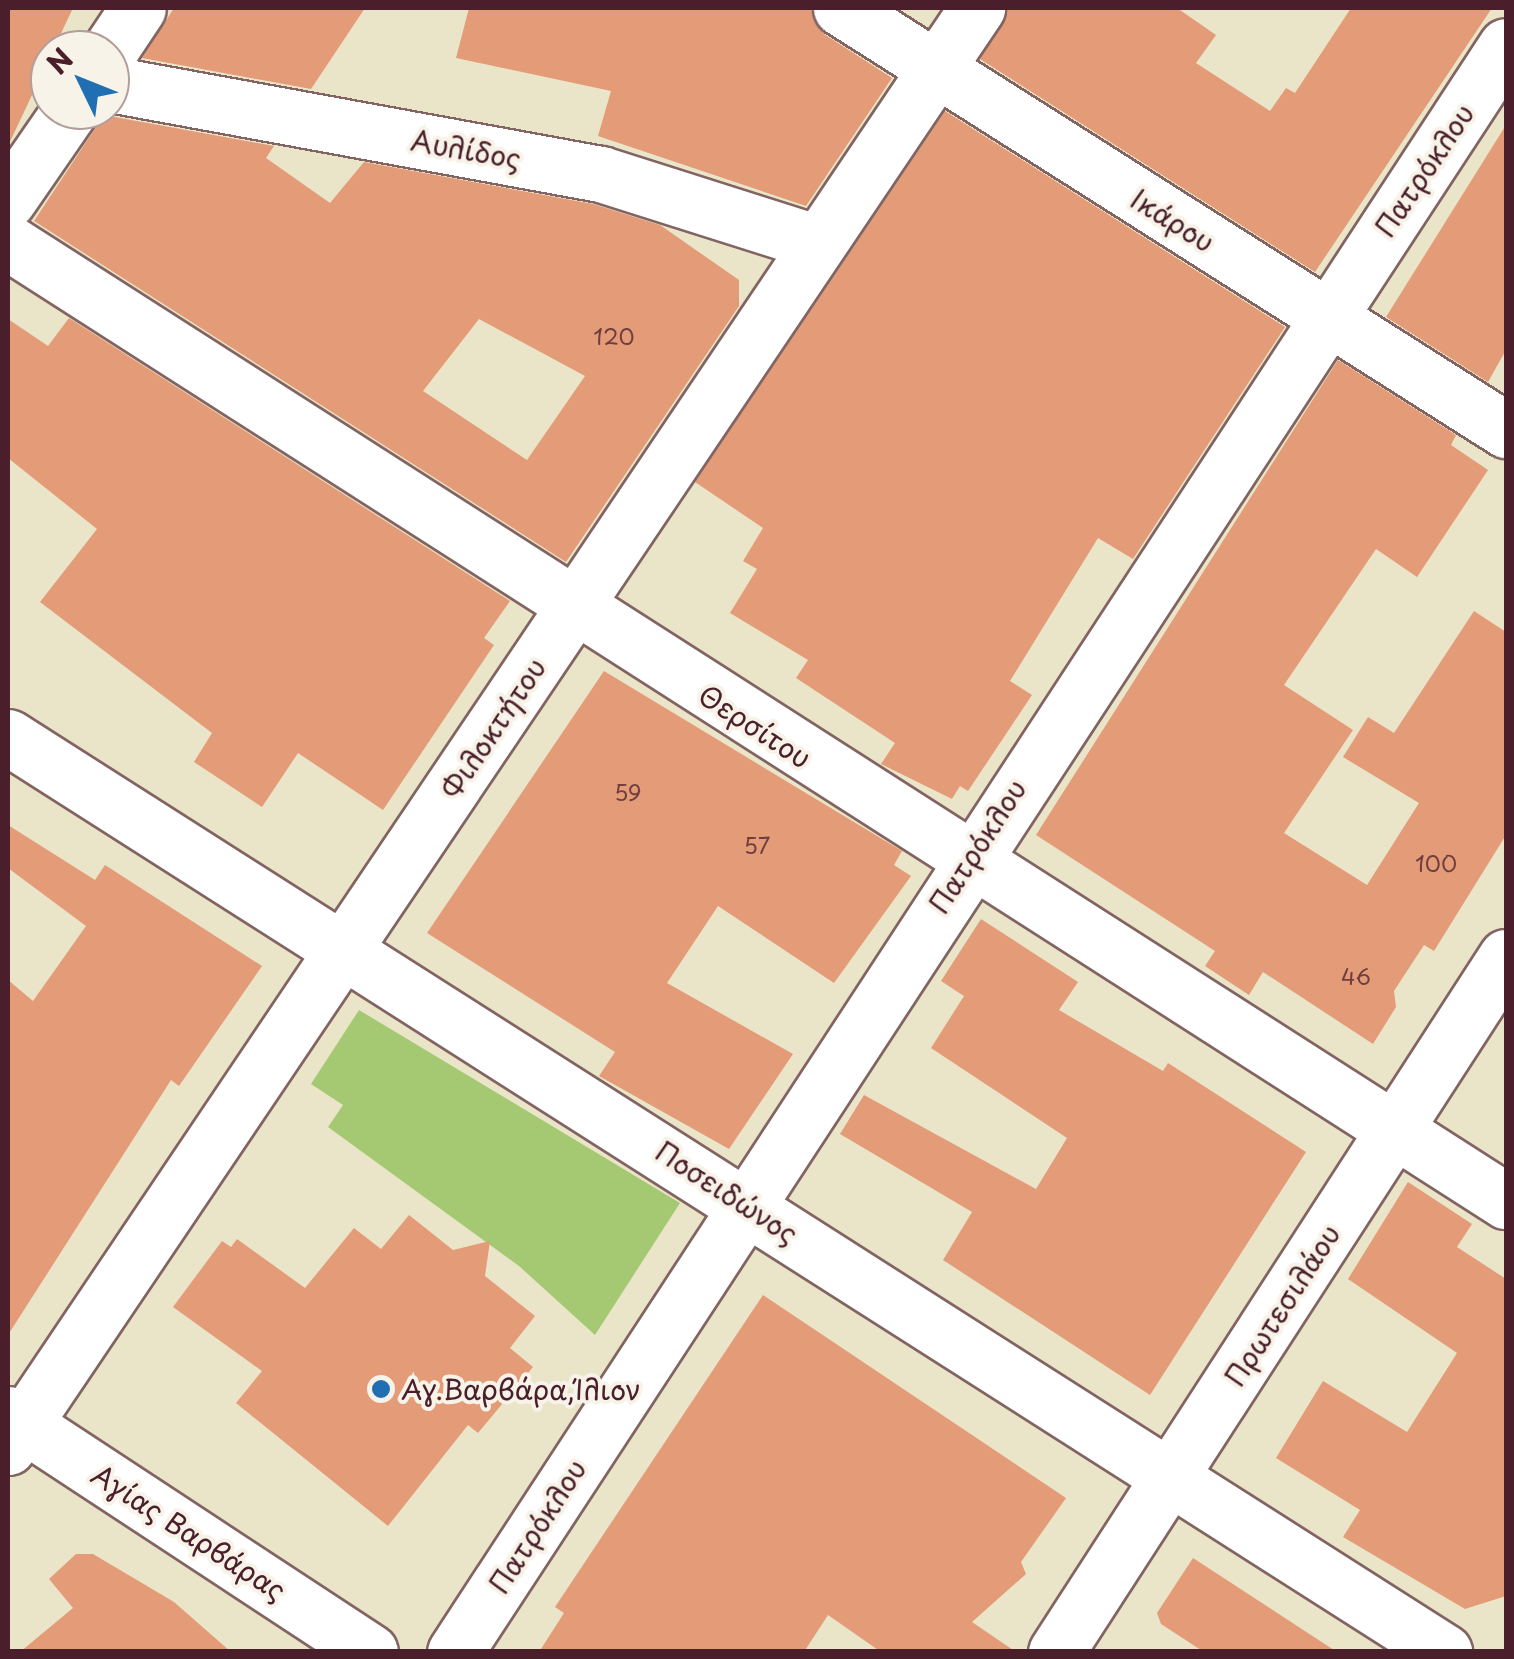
<!DOCTYPE html>
<meta charset="utf-8">
<style>
body{margin:0}
#map{position:relative;width:1514px;height:1659px;overflow:hidden;background:#eae5c8;font-family:"Playpen Sans",sans-serif}
div>[style]{position:absolute}
.green>*{inset:0;background:#a5c973}
.building>*{inset:0;background:#e39b78}
.roads{filter:drop-shadow(2px 0 #826462) drop-shadow(-2px 0 #826462) drop-shadow(0 2px #826462) drop-shadow(0 -2px #826462)}
.minor>*{height:55px;margin:-27.5px;padding:0 27.5px;transform-origin:27.5px;border-radius:27.5px;background:#fff}
.major>*{height:55px;margin:-27.5px;padding:0 27.5px;transform-origin:27.5px;border-radius:27.5px;background:#fff}
.dots>*{width:28px;height:28px;translate:-50% -50%;box-sizing:border-box;border:5px solid #f7f3e8;border-radius:50%}
span{translate:-50% -50%;white-space:nowrap;text-align:center;line-height:1.15;-webkit-text-stroke:8px #f7f3e8;paint-order:stroke}
.number-label{font-size:22px;color:#703e3e}
.number-label span{-webkit-text-stroke-width:0}
.street-label{font-size:28px;color:#4a1f2b}
.poi-label{font-size:28px;color:#4a1f2b}
.left{translate:0 -50%;text-align:left}
.frame{position:absolute;inset:0;border:10px solid #4a1f2b;pointer-events:none}
.north{position:absolute;left:30px;top:30px;width:100px;height:100px;box-sizing:border-box;background:#f7f3e8;border:2px solid #b29e9c;border-radius:50%;rotate:313deg;font-size:28px;font-weight:700;line-height:40px;text-align:center;color:#4a1f2b}
.north::after{content:'';display:block;margin:auto;width:35px;height:45px;background:#1f6fb2;clip-path:polygon(50% 0,100% 100%,50% 72%,0 100%)}
</style>
<div id="map">
<div class="green">
<div style="clip-path:polygon(359px 1010px,680px 1203px,595px 1335px,519px 1266px,328px 1127px,343px 1105px,311px 1084px)"></div>
</div>
<div class="building">
<div style="clip-path:polygon(8px 8px,73px 8px,8px 146px)"></div>
<div style="clip-path:polygon(174px 8px,365px 8px,311px 89px,142px 58px)"></div>
<div style="clip-path:polygon(469px 8px,810px 8px,824px 34px,892px 78px,806px 206px,598px 136px,611px 91px,456px 58px)"></div>
<div style="clip-path:polygon(1008px 8px,1177px 8px,1216px 35px,1196px 63px,1270px 111px,1286px 88px,1295px 93px,1351px 8px,1492px 8px,1315px 272px,980px 59px)"></div>
<div style="clip-path:polygon(945px 111px,1285px 327px,1133px 559px,1098px 538px,1010px 681px,1032px 695px,968px 791px,960px 786px,952px 799px,881px 764px,895px 743px,796px 678px,808px 660px,730px 613px,757px 569px,743px 561px,763px 528px,695px 482px)"></div>
<div style="clip-path:polygon(evenodd,104px 115px,274px 146px,266px 158px,330px 203px,364px 162px,593px 204px,660px 225px,739px 280px,739px 306px,566px 562px,34px 221px,104px 115px,479px 319px,585px 376px,527px 460px,423px 391px,479px 319px)"></div>
<div style="clip-path:polygon(1506px 125px,1506px 350px,1488px 382px,1386px 317px)"></div>
<div style="clip-path:polygon(69px 318px,510px 601px,484px 638px,494px 645px,383px 810px,298px 753px,262px 807px,194px 762px,212px 733px,40px 602px,97px 529px,8px 458px,8px 319px,48px 346px)"></div>
<div style="clip-path:polygon(1338px 360px,1456px 435px,1451px 445px,1488px 470px,1417px 577px,1376px 549px,1284px 685px,1353px 730px,1284px 833px,1367px 885px,1419px 803px,1343px 757px,1368px 717px,1394px 733px,1474px 611px,1506px 632px,1506px 835px,1434px 951px,1424px 945px,1394px 991px,1396px 1007px,1373px 1044px,1263px 972px,1249px 995px,1205px 966px,1215px 951px,1036px 835px)"></div>
<div style="clip-path:polygon(604px 671px,902px 851px,894px 865px,911px 876px,834px 983px,718px 906px,667px 983px,793px 1054px,729px 1149px,599px 1076px,615px 1052px,427px 933px)"></div>
<div style="clip-path:polygon(8px 825px,95px 880px,105px 865px,262px 966px,179px 1086px,171px 1080px,8px 1335px,8px 980px,33px 1001px,86px 926px,8px 868px)"></div>
<div style="clip-path:polygon(981px 919px,1078px 982px,1059px 1010px,1163px 1071px,1168px 1063px,1306px 1152px,1150px 1395px,943px 1260px,972px 1212px,840px 1134px,864px 1095px,1036px 1189px,1067px 1138px,931px 1048px,964px 996px,941px 981px)"></div>
<div style="clip-path:polygon(1408px 1182px,1472px 1224px,1457px 1247px,1506px 1279px,1506px 1596px,1465px 1609px,1343px 1537px,1360px 1510px,1276px 1458px,1323px 1381px,1407px 1432px,1457px 1353px,1348px 1279px)"></div>
<div style="clip-path:polygon(409px 1215px,453px 1250px,490px 1241px,485px 1276px,535px 1316px,510px 1348px,533px 1367px,478px 1433px,468px 1425px,388px 1526px,236px 1403px,262px 1371px,173px 1307px,222px 1241px,231px 1247px,237px 1239px,305px 1288px,354px 1228px,381px 1249px)"></div>
<div style="clip-path:polygon(763px 1295px,1066px 1498px,1021px 1562px,1026px 1574px,972px 1622px,1016px 1652px,881px 1652px,828px 1615px,804px 1652px,539px 1652px,564px 1613px,555px 1607px)"></div>
<div style="clip-path:polygon(76px 1554px,93px 1554px,174px 1602px,231px 1652px,20px 1652px,73px 1608px,49px 1579px)"></div>
<div style="clip-path:polygon(1193px 1558px,1337px 1652px,1204px 1652px,1161px 1624px,1157px 1613px)"></div>
</div>
<div class="roads">
<div class="minor">
<div style="left:841px;top:8px;width:788px;rotate:32.4deg"></div>
<div style="left:110px;top:50px;width:50px;rotate:-56.3deg"></div>
<div style="left:110px;top:84px;width:499px;rotate:10.4deg"></div>
<div style="left:601px;top:174px;width:225px;rotate:17.6deg"></div>
<div style="left:8px;top:200px;width:109px;rotate:-55.4deg"></div>
<div style="left:8px;top:242px;width:1779px;rotate:32.63deg"></div>
<div style="left:8px;top:737px;width:1703px;rotate:32.5deg"></div>
<div style="left:8px;top:1414px;width:433px;rotate:33.3deg"></div>
<div style="left:8px;top:1447px;width:1735px;rotate:-56.04deg"></div>
<div style="left:455px;top:1652px;width:1919px;rotate:-56.8deg"></div>
</div>
<div class="major">
<div style="left:1056px;top:1652px;width:828px;rotate:-57.08deg"></div>
</div>
</div>
<div class="dots">
<div style="left:381px;top:1389px;background:#1f6fb2"></div>
</div>
<div class="number-label">
<span style="left:614px;top:336px">120</span>
<span style="left:628px;top:792px">59</span>
<span style="left:757px;top:845px">57</span>
<span style="left:1436px;top:863px">100</span>
<span style="left:1356px;top:976px">46</span>
</div>
<div class="street-label">
<span style="left:466px;top:149px;rotate:10deg">Αυλίδος</span>
<span style="left:1424px;top:170px;rotate:-56deg">Πατρόκλου</span>
<span style="left:1173px;top:220px;rotate:32deg">Ικάρου</span>
<span style="left:755px;top:726px;rotate:33deg">Θερσίτου</span>
<span style="left:493px;top:728px;rotate:-56deg">Φιλοκτήτου</span>
<span style="left:977px;top:846px;rotate:-57deg">Πατρόκλου</span>
<span style="left:727px;top:1192px;rotate:33deg">Ποσειδώνος</span>
<span style="left:1282px;top:1305px;rotate:-57deg">Πρωτεσιλάου</span>
<span style="left:537px;top:1526px;rotate:-57deg">Πατρόκλου</span>
<span style="left:189px;top:1532px;rotate:33deg">Αγίας Βαρβάρας</span>
</div>
<div class="poi-label">
<span class="left" style="left:401px;top:1389px">Αγ.Βαρβάρα,Ίλιον</span>
</div>
<div class="frame"></div>
<div class="north">N</div>
</div>
